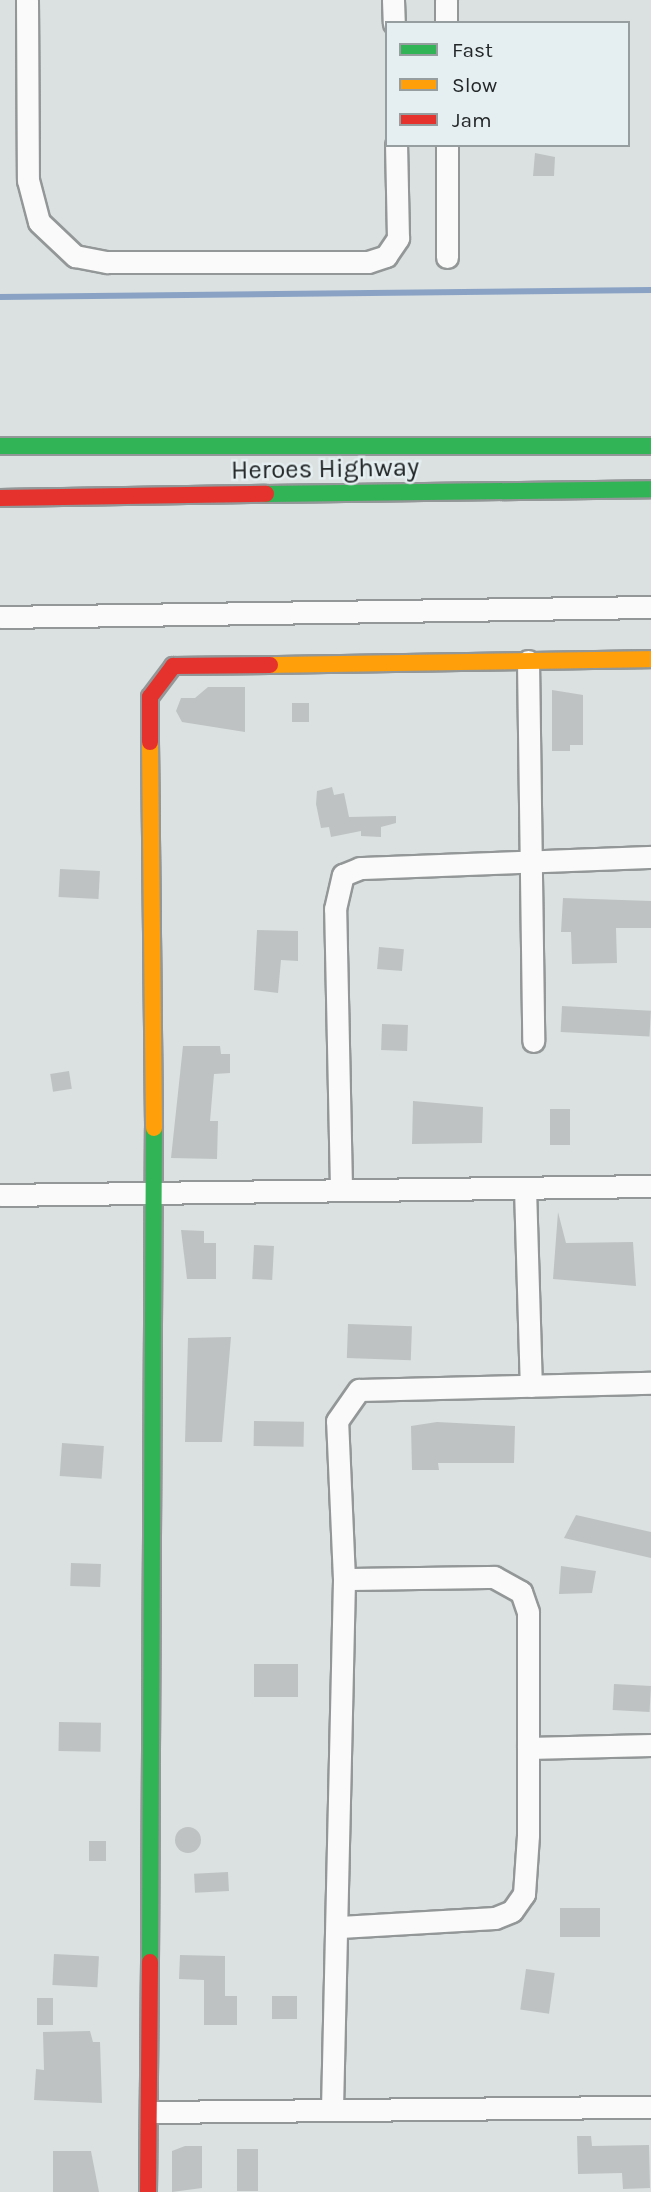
<!DOCTYPE html>
<style>
body{margin:0}
#map{position:relative;width:651px;height:2192px;overflow:hidden;background:#dbe0e0;font-family:Karla,sans-serif}
div>[style]{position:absolute}
.stream>*{height:6px;margin:-3px;padding:0 3px;transform-origin:3px;border-radius:3px;background:#8aa3c5}
.building>*{inset:0;background:#bec2c2;transform-origin:0 0}
.round{border-radius:50%}
.roads{filter:drop-shadow(2px 0 #939797) drop-shadow(-2px 0 #939797) drop-shadow(0 2px #939797) drop-shadow(0 -2px #939797)}
.street>*{height:21px;margin:-10.5px;padding:0 10.5px;transform-origin:10.5px;border-radius:10.5px;background:#fafafa}
.fast>*{height:16px;margin:-8px;padding:0 8px;transform-origin:8px;border-radius:8px;background:#30b455}
.slow>*{height:16px;margin:-8px;padding:0 8px;transform-origin:8px;border-radius:8px;background:#ff9f0a}
.jam>*{height:16px;margin:-8px;padding:0 8px;transform-origin:8px;border-radius:8px;background:#e5322d}
span{translate:-50% -50%;white-space:nowrap;text-align:center;line-height:1.15;-webkit-text-stroke:5px #e5eef0;paint-order:stroke}
.street-label{font-size:26px;color:#232728}
.legend{position:absolute;left:385px;top:21px;width:245px;height:126px;box-sizing:border-box;background:#e5eef0;border:2px solid #979ea0;margin:0;padding:9px 12px;list-style:none;font-size:21px;color:#232728}
.legend li{display:flex;align-items:center;gap:14px;height:35px}
.legend b{width:35px;border:2px solid #979ea0}
</style>
<div id="map">
<div class="stream">
<div style="left:0;top:297px;width:651px;rotate:-0.62deg"></div>
</div>
<div class="building">
<div style="clip-path:polygon(535px 153px,555px 157px,554px 176px,533px 176px)"></div>
<div style="clip-path:polygon(208px 687px,245px 687px,245px 732px,182px 722px,176px 711px,181px 698px,195px 698px)"></div>
<div style="clip-path:polygon(552px 690px,583px 695px,583px 745px,570px 745px,570px 751px,552px 751px)"></div>
<div style="left:292px;top:703px;width:17px;height:19px"></div>
<div style="clip-path:polygon(332px 787px,334px 795px,344px 793px,349px 817px,396px 816px,396px 823px,381px 827px,381px 837px,361px 836px,361px 831px,331px 837px,329px 827px,321px 828px,316px 804px,317px 791px)"></div>
<div style="left:60px;top:869px;width:40px;height:28px;rotate:3deg"></div>
<div style="clip-path:polygon(563px 898px,651px 901px,651px 928px,616px 928px,617px 963px,572px 964px,571px 932px,561px 932px)"></div>
<div style="clip-path:polygon(257px 930px,298px 931px,298px 961px,281px 960px,278px 993px,254px 990px)"></div>
<div style="left:379px;top:947px;width:25px;height:22px;rotate:5deg"></div>
<div style="left:562px;top:1006px;width:89px;height:26px;rotate:3deg"></div>
<div style="left:382px;top:1024px;width:26px;height:26px;rotate:2deg"></div>
<div style="clip-path:polygon(183px 1046px,220px 1046px,221px 1054px,230px 1054px,230px 1073px,214px 1074px,210px 1121px,218px 1121px,217px 1159px,171px 1158px)"></div>
<div style="left:69px;top:1071px;width:18px;height:19px;rotate:81deg"></div>
<div style="clip-path:polygon(413px 1101px,483px 1107px,482px 1143px,412px 1144px)"></div>
<div style="left:550px;top:1109px;width:20px;height:36px"></div>
<div style="clip-path:polygon(558px 1212px,566px 1243px,633px 1242px,636px 1286px,553px 1279px)"></div>
<div style="clip-path:polygon(181px 1230px,204px 1231px,204px 1243px,216px 1243px,216px 1279px,187px 1279px)"></div>
<div style="left:254px;top:1245px;width:20px;height:34px;rotate:3deg"></div>
<div style="left:348px;top:1324px;width:64px;height:34px;rotate:2deg"></div>
<div style="clip-path:polygon(231px 1337px,222px 1442px,185px 1442px,188px 1338px)"></div>
<div style="left:254px;top:1421px;width:50px;height:25px;rotate:1deg"></div>
<div style="clip-path:polygon(437px 1422px,515px 1426px,514px 1463px,438px 1463px,439px 1470px,412px 1470px,411px 1426px)"></div>
<div style="left:62px;top:1443px;width:42px;height:33px;rotate:4deg"></div>
<div style="clip-path:polygon(576px 1515px,651px 1532px,651px 1558px,564px 1538px)"></div>
<div style="left:71px;top:1563px;width:30px;height:23px;rotate:2deg"></div>
<div style="clip-path:polygon(561px 1566px,596px 1571px,592px 1593px,559px 1594px)"></div>
<div style="left:254px;top:1664px;width:44px;height:33px"></div>
<div style="left:614px;top:1684px;width:37px;height:26px;rotate:3deg"></div>
<div style="left:59px;top:1722px;width:42px;height:29px;rotate:1deg"></div>
<div class="round" style="left:175px;top:1827px;width:26px;height:26px"></div>
<div style="left:89px;top:1841px;width:17px;height:20px"></div>
<div style="left:228px;top:1872px;width:19px;height:34px;rotate:87deg"></div>
<div style="left:560px;top:1908px;width:40px;height:29px"></div>
<div style="left:54px;top:1954px;width:45px;height:31px;rotate:3deg"></div>
<div style="clip-path:polygon(180px 1955px,225px 1956px,225px 1996px,237px 1996px,237px 2025px,204px 2025px,204px 1980px,179px 1979px)"></div>
<div style="left:526px;top:1969px;width:29px;height:41px;rotate:8deg"></div>
<div style="left:272px;top:1996px;width:25px;height:23px"></div>
<div style="left:37px;top:1998px;width:16px;height:27px"></div>
<div style="clip-path:polygon(90px 2031px,93px 2042px,100px 2042px,102px 2103px,34px 2100px,36px 2069px,44px 2070px,43px 2032px)"></div>
<div style="clip-path:polygon(577px 2136px,591px 2136px,592px 2146px,649px 2145px,650px 2188px,623px 2189px,622px 2173px,578px 2174px)"></div>
<div style="clip-path:polygon(185px 2146px,202px 2146px,202px 2188px,172px 2192px,172px 2151px)"></div>
<div style="left:237px;top:2149px;width:21px;height:42px"></div>
<div style="clip-path:polygon(53px 2151px,91px 2151px,99px 2192px,53px 2192px)"></div>
</div>
<div class="roads">
<div class="street">
<div style="left:27px;top:0;width:180px;rotate:89.7deg"></div>
<div style="left:28px;top:180px;width:43px;rotate:75.3deg"></div>
<div style="left:39px;top:222px;width:50px;rotate:43.4deg"></div>
<div style="left:75px;top:256px;width:33px;rotate:11deg"></div>
<div style="left:107px;top:262px;width:261px"></div>
<div style="left:368px;top:262px;width:19px;rotate:-18deg"></div>
<div style="left:386px;top:256px;width:22px;rotate:-56deg"></div>
<div style="left:398px;top:238px;width:93px;rotate:-91.2deg"></div>
<div style="left:393px;top:0;width:23px;rotate:88deg"></div>
<div style="left:446px;top:0;width:23px;rotate:90deg"></div>
<div style="left:447px;top:145px;width:112px;rotate:90deg"></div>
<div style="left:0;top:617px;width:651px;rotate:-0.88deg"></div>
<div style="left:528px;top:661px;width:380px;rotate:89.2deg"></div>
<div style="left:341px;top:1188px;width:279px;rotate:-91.2deg"></div>
<div style="left:335px;top:909px;width:35px;rotate:-77deg"></div>
<div style="left:343px;top:875px;width:18px;rotate:-22deg"></div>
<div style="left:360px;top:868px;width:291px;rotate:-2.2deg"></div>
<div style="left:525px;top:1188px;width:198px;rotate:88.3deg"></div>
<div style="left:0;top:1195px;width:651px;rotate:-0.79deg"></div>
<div style="left:528px;top:1748px;width:123px;rotate:-1.4deg"></div>
<div style="left:340px;top:1927px;width:155px;rotate:-3.3deg"></div>
<div style="left:495px;top:1918px;width:18px;rotate:-22deg"></div>
<div style="left:512px;top:1911px;width:21px;rotate:-55deg"></div>
<div style="left:524px;top:1894px;width:59px;rotate:-86.1deg"></div>
<div style="left:528px;top:1835px;width:223px;rotate:-90deg"></div>
<div style="left:528px;top:1612px;width:21px;rotate:-109deg"></div>
<div style="left:521px;top:1592px;width:31px;rotate:-151deg"></div>
<div style="left:494px;top:1577px;width:150px;rotate:179.2deg"></div>
<div style="left:332px;top:2109px;width:530px;rotate:-88.7deg"></div>
<div style="left:344px;top:1579px;width:158px;rotate:-92.5deg"></div>
<div style="left:337px;top:1421px;width:38px;rotate:-55deg"></div>
<div style="left:359px;top:1390px;width:292px;rotate:-1.4deg"></div>
<div style="left:152px;top:2112px;width:499px;rotate:-0.6deg"></div>
</div>
<div class="fast">
<div style="left:0;top:446px;width:651px"></div>
<div style="left:266px;top:494px;width:385px;rotate:-0.7deg"></div>
<div style="left:150px;top:1962px;width:834px;rotate:-89.73deg"></div>
</div>
<div class="slow">
<div style="left:270px;top:665px;width:381px;rotate:-0.9deg"></div>
<div style="left:150px;top:742px;width:386px;rotate:89.4deg"></div>
</div>
<div class="jam">
<div style="left:0;top:498px;width:266px;rotate:-0.9deg"></div>
<div style="left:150px;top:742px;width:45px;rotate:-90deg"></div>
<div style="left:150px;top:697px;width:39px;rotate:-53deg"></div>
<div style="left:173px;top:666px;width:97px;rotate:-0.6deg"></div>
<div style="left:148px;top:2192px;width:230px;rotate:-89.5deg"></div>
</div>
</div>
<div class="street-label">
<span style="left:325px;top:469px;rotate:-1deg">Heroes Highway</span>
</div>
<ul class="legend">
<li><b style="height:9px;background:#30b455"></b>Fast</li>
<li><b style="height:9px;background:#ff9f0a"></b>Slow</li>
<li><b style="height:9px;background:#e5322d"></b>Jam</li>
</ul>
</div>
